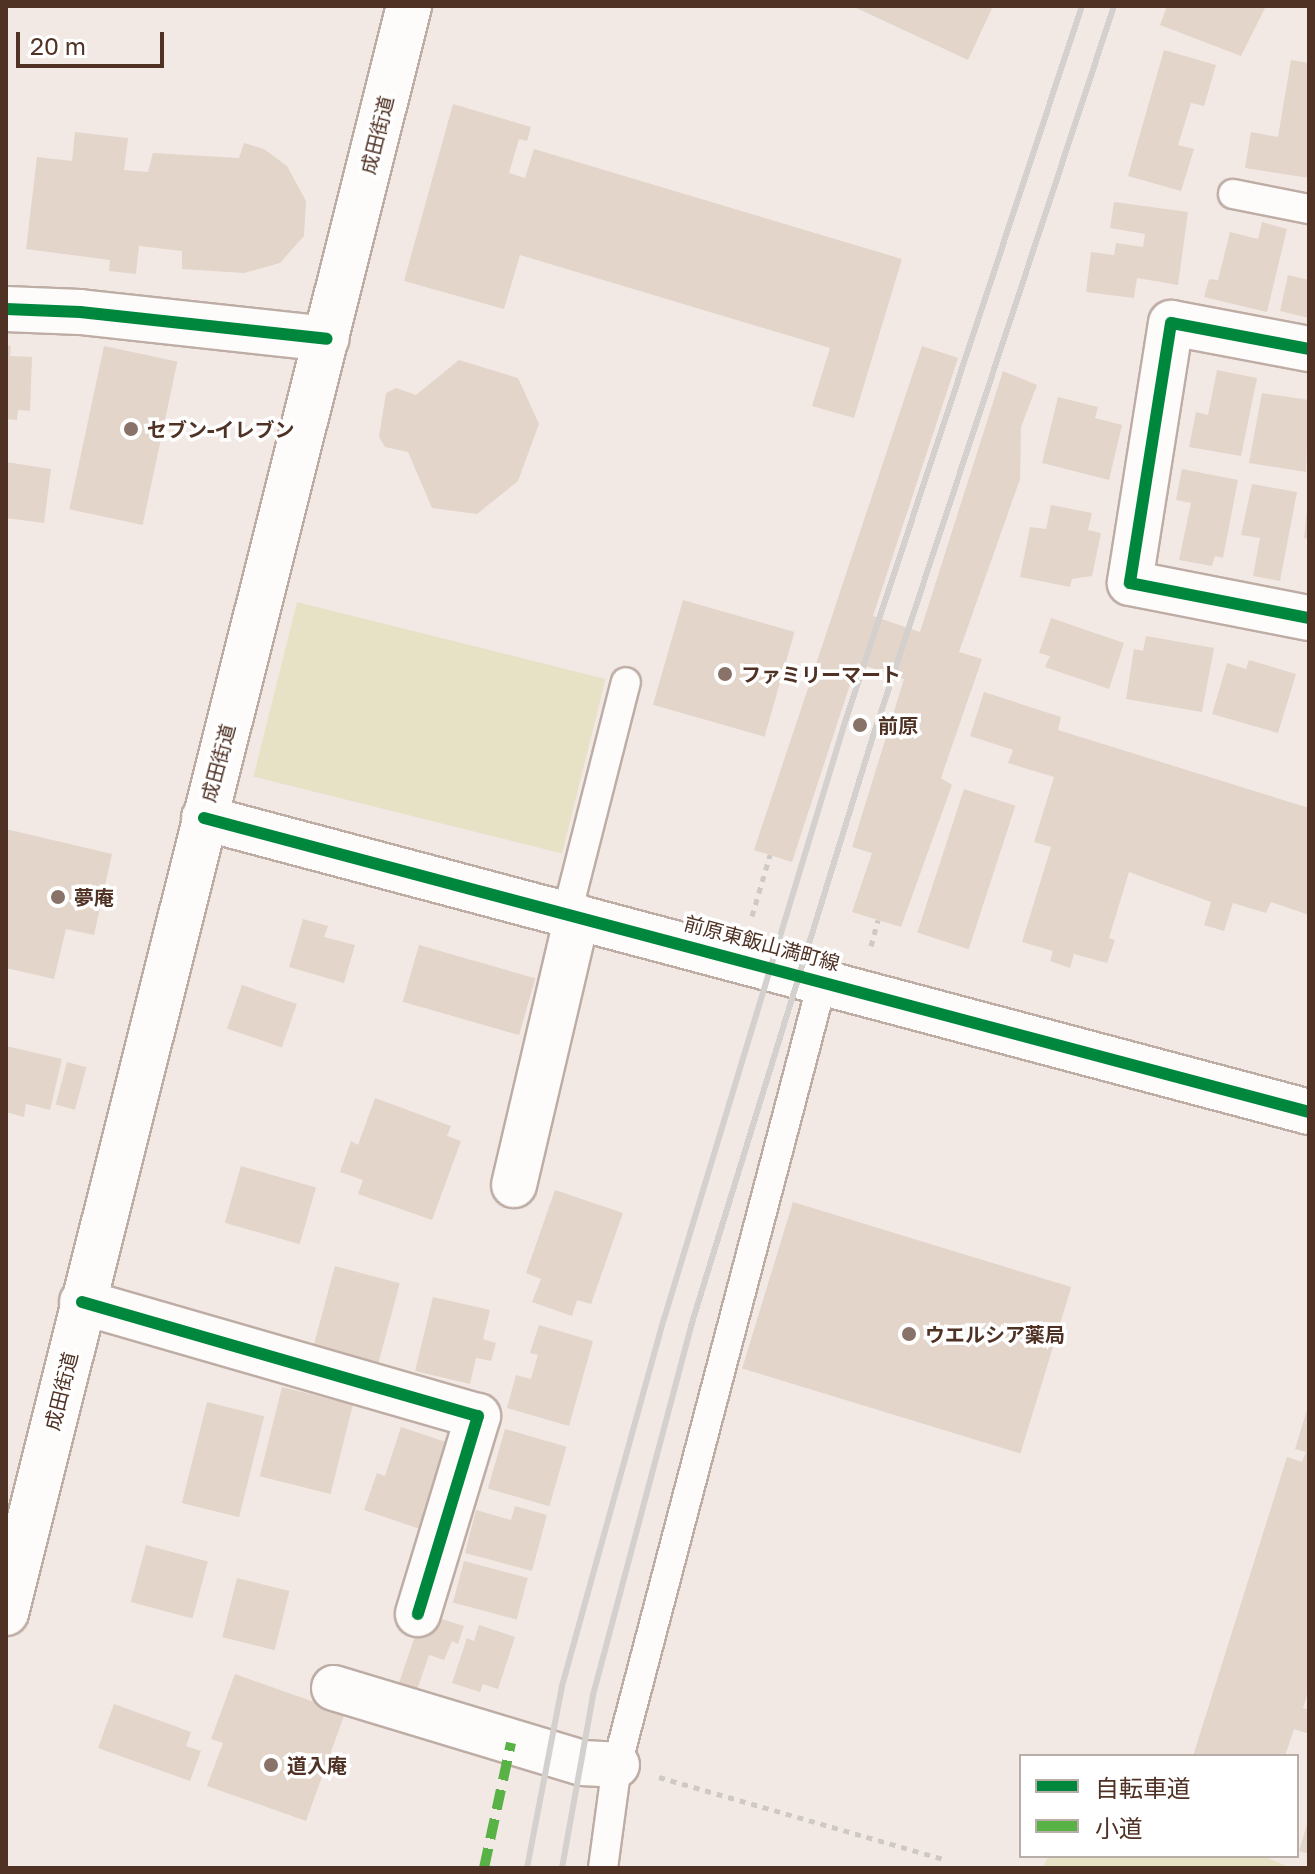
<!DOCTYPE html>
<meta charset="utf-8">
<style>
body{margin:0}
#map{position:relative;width:1315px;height:1874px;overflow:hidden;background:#f2e9e5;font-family:"Golos Text","Noto Sans JP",sans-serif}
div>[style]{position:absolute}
.green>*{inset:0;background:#e7e1c5;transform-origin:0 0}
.building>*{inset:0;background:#e3d5ca;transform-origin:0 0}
.path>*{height:5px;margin-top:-2.5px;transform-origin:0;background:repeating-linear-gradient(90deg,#cfc9c5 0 6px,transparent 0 12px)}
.roads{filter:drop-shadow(2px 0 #beada5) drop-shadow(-2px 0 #beada5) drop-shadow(0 2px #beada5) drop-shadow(0 -2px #beada5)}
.lane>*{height:28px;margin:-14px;padding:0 14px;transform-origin:14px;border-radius:14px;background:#fdfcfb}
.street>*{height:44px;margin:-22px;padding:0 22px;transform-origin:22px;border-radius:22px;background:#fdfcfb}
.secondary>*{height:44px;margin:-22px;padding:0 22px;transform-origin:22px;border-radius:22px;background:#fdfcfb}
.highway>*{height:44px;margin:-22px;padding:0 22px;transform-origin:22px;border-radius:22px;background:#fdfcfb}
.rail>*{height:6px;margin:-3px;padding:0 3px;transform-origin:3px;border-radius:3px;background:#d3d0ce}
.quiet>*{height:10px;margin-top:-5px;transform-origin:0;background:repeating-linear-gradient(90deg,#58b245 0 20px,transparent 0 30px)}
.cycleway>*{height:12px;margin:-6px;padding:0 6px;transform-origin:6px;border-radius:6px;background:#00873e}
.dots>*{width:22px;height:22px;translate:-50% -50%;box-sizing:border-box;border:4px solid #fff;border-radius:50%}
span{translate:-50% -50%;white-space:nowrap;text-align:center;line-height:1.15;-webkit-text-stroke:7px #fff;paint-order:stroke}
.street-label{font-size:20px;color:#503225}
.poi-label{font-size:20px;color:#503225;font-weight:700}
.left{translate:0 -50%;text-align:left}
.frame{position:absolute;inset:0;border:8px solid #503225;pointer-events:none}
.legend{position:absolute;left:1019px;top:1754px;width:280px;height:104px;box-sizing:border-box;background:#fff;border:2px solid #b9ada8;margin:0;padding:10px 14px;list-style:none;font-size:24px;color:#503225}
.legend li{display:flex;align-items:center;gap:16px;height:40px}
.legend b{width:40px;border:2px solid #b9ada8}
.scale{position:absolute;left:16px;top:32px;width:148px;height:36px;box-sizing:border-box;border:4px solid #503225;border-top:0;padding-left:10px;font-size:24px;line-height:28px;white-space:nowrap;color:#503225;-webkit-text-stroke:6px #fff;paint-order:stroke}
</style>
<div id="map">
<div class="green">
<div style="left:297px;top:602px;width:318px;height:180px;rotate:14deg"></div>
<div style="clip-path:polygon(1049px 1856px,1263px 1856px,1291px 1868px,1042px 1868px)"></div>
</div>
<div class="building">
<div style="clip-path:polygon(852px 6px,993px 6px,968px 60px)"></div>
<div style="clip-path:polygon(1167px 6px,1266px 6px,1241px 56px,1160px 25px)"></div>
<div style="clip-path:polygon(1164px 50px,1216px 65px,1204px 106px,1191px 103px,1178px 145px,1194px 149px,1181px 191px,1128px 176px)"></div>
<div style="clip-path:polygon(1291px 60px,1309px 63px,1309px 178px,1245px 168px,1251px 132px,1278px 137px)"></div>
<div style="clip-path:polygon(453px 104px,531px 127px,527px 141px,519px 139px,509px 173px,525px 178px,534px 149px,902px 259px,854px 418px,812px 406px,830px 348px,520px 255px,504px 309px,404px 281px)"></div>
<div style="clip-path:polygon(75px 132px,128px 138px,124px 170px,148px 172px,153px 153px,239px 158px,244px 143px,264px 149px,287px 166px,306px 201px,304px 236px,280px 263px,244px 273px,182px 269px,182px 251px,139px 246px,136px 274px,109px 271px,110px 260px,26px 249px,37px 157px,72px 161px)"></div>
<div style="clip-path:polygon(1114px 202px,1188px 212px,1178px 285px,1137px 278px,1134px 298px,1086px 292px,1091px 252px,1114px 255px,1116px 243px,1143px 247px,1145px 234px,1110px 228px)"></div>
<div style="clip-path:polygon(1262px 222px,1287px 229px,1267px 312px,1204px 297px,1209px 279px,1218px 280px,1230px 232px,1258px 239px)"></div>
<div style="clip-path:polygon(1288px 275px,1309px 280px,1309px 318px,1280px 311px)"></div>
<div style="clip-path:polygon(6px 345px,11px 346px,10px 356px,32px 357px,30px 411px,18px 410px,17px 420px,6px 419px)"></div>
<div style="left:104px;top:346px;width:75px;height:167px;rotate:12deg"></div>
<div style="clip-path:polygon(922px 346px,958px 358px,873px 616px,920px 632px,1003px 371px,1037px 385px,1021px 427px,1020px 479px,959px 652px,982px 659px,941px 778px,952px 785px,901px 927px,852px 912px,872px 853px,852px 847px,904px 679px,857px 663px,792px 862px,754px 850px)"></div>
<div style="clip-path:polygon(459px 360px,518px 378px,539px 424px,518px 481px,477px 514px,432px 508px,408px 452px,385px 447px,379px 437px,386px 393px,396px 388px,416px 395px)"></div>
<div style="clip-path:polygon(1217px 370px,1257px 378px,1241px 456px,1189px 447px,1196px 412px,1208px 415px)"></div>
<div style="clip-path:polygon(1262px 393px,1309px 400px,1306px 472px,1249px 463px)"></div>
<div style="clip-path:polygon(1058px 397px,1098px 407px,1095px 418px,1122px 425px,1109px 480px,1042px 463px)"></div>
<div style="clip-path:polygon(6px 462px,51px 469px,44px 523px,6px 518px)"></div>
<div style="clip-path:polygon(1182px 469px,1238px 480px,1223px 558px,1215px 556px,1212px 566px,1179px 560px,1191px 503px,1176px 500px)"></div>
<div style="clip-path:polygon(1252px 484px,1297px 492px,1280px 581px,1253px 576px,1260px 538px,1241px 535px)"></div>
<div style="clip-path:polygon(1051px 505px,1092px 513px,1088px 530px,1101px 533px,1092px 576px,1072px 579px,1070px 587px,1020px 577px,1030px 527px,1046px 529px)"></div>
<div style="clip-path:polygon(1307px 508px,1309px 508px,1309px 539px,1304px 538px)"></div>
<div style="left:683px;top:600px;width:116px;height:109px;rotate:16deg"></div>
<div style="clip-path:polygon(1051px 618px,1124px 643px,1109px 689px,1045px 667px,1050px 656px,1039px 653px)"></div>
<div style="clip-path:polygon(1146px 636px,1214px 648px,1202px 712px,1126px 699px,1134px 649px,1143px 651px)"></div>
<div style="clip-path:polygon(1249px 660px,1296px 674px,1278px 733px,1212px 714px,1227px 663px,1246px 669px)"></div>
<div style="clip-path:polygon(984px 692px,1061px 717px,1058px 730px,1309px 808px,1309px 915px,1271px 902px,1266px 913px,1233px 903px,1224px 931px,1204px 925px,1211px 902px,1129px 872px,1109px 938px,1115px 940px,1107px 963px,1074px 954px,1070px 968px,1050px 961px,1053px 951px,1022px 942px,1051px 847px,1034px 842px,1054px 777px,1008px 763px,1013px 750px,970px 736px)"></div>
<div style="left:964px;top:789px;width:54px;height:151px;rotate:18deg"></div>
<div style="clip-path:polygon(6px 829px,112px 854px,94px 935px,66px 929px,54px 979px,6px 968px)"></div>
<div style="clip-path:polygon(303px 919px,328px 926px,324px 937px,355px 945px,344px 983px,289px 967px)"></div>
<div style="left:419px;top:945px;width:121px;height:59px;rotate:16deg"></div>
<div style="left:242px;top:985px;width:58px;height:46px;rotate:19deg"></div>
<div style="clip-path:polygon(6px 1046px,62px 1059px,50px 1110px,26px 1104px,24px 1117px,6px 1112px)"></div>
<div style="left:67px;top:1062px;width:20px;height:44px;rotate:15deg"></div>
<div style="clip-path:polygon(375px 1098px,451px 1126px,447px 1136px,461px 1141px,432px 1220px,358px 1194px,363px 1180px,340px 1172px,351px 1141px,358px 1145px)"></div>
<div style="left:241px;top:1166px;width:78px;height:59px;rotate:16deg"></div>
<div style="clip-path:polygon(555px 1190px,623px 1213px,591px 1304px,577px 1300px,572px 1316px,532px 1302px,541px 1279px,526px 1273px)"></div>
<div style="left:793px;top:1202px;width:291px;height:174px;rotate:17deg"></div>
<div style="left:335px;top:1266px;width:67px;height:85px;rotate:15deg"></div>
<div style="clip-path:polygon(433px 1297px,490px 1310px,483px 1339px,496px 1343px,491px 1361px,476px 1358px,470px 1384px,415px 1371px)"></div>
<div style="clip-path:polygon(539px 1325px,593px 1341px,569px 1426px,507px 1408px,516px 1375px,531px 1379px,538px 1355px,530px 1353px)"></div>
<div style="left:282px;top:1387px;width:73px;height:92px;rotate:14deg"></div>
<div style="left:207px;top:1402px;width:59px;height:104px;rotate:14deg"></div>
<div style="clip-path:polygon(1308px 1407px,1309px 1688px,1303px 1708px,1309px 1710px,1309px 1734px,1294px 1729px,1285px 1756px,1193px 1756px,1287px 1457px,1302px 1462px,1306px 1452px,1295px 1449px)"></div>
<div style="clip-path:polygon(401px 1427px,449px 1443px,420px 1529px,364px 1510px,377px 1473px,385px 1476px)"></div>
<div style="left:505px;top:1429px;width:64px;height:62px;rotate:16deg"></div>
<div style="clip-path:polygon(515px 1506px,547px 1515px,532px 1571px,465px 1553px,476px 1510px,511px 1520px)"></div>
<div style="left:146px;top:1545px;width:64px;height:59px;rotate:15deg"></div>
<div style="left:464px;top:1561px;width:66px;height:43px;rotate:15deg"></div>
<div style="left:237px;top:1578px;width:54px;height:61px;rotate:14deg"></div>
<div style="clip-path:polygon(429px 1615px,464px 1626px,458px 1644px,452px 1641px,444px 1660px,429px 1655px,417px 1690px,398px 1686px,416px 1633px,426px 1635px)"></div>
<div style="clip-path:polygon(479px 1625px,515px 1637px,498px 1689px,483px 1684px,480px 1692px,452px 1683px,467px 1638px,474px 1641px)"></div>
<div style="clip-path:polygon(235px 1674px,345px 1713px,306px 1821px,207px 1786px,223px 1743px,211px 1739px)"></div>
<div style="clip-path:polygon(114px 1704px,191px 1732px,186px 1746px,201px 1751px,190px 1781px,98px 1748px)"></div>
<div style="clip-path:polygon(1308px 1821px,1309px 1821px,1309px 1854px,1299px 1851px)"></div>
</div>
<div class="path">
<div style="left:752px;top:916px;width:64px;rotate:-73.6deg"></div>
<div style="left:871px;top:946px;width:27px;rotate:-75deg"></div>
<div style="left:659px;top:1777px;width:300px;rotate:16.1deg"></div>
</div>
<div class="roads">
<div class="lane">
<div style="left:1233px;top:194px;width:77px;rotate:11.2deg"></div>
<div style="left:567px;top:913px;width:238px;rotate:-75.7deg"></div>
<div style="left:603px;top:1868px;width:104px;rotate:-82.3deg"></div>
<div style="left:617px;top:1765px;width:813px;rotate:-75.31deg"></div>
</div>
<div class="street">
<div style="left:6px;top:309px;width:74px;rotate:2.3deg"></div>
<div style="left:80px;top:312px;width:248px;rotate:6.2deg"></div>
<div style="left:1309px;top:349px;width:140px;rotate:-169.3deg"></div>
<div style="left:1171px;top:323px;width:263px;rotate:99deg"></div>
<div style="left:1130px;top:583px;width:182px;rotate:11.1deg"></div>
<div style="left:514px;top:1185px;width:276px;rotate:-76.8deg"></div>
<div style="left:82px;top:1302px;width:412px;rotate:16.1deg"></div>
<div style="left:478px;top:1416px;width:207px;rotate:106.9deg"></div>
<div style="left:334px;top:1688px;width:259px;rotate:16.8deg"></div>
<div style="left:582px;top:1763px;width:35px;rotate:3deg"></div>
</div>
<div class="secondary">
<div style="left:204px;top:818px;width:1143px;rotate:14.9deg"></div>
</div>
<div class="highway">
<div style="left:6px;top:1613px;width:1657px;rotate:-75.92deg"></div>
</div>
</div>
<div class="rail">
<div style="left:527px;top:1868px;width:185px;rotate:-79.1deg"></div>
<div style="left:562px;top:1686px;width:381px;rotate:-74.5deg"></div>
<div style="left:664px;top:1319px;width:627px;rotate:-73.13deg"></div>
<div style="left:846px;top:719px;width:751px;rotate:-71.69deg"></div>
<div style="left:562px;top:1868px;width:176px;rotate:-79.8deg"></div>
<div style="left:593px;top:1695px;width:382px;rotate:-75.1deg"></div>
<div style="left:691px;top:1326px;width:621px;rotate:-72.85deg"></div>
<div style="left:874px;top:733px;width:766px;rotate:-71.73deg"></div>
</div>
<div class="quiet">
<div style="left:484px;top:1868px;width:128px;rotate:-77.8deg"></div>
</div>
<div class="cycleway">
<div style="left:6px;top:309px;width:74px;rotate:2.3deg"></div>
<div style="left:80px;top:312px;width:248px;rotate:6.2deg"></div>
<div style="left:1309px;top:349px;width:140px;rotate:-169.3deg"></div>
<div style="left:1171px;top:323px;width:263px;rotate:99deg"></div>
<div style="left:1130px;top:583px;width:182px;rotate:11.1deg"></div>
<div style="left:204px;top:818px;width:1143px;rotate:14.9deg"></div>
<div style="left:82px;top:1302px;width:412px;rotate:16.1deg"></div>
<div style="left:478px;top:1416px;width:207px;rotate:106.9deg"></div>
</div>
<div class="dots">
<div style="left:131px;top:429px;background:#897268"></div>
<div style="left:725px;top:674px;background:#897268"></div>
<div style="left:860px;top:725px;background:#897268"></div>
<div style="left:58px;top:897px;background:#897268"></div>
<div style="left:909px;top:1334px;background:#897268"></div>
<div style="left:271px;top:1765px;background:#897268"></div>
</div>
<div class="street-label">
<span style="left:377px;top:135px;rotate:-76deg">成田街道</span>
<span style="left:218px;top:763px;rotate:-75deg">成田街道</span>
<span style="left:762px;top:943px;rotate:15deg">前原東飯山満町線</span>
<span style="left:61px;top:1391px;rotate:-76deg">成田街道</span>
</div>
<div class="poi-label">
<span class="left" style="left:147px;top:429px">セブン-イレブン</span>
<span class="left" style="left:741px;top:674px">ファミリーマート</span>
<span class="left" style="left:878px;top:725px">前原</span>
<span class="left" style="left:74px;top:897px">夢庵</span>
<span class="left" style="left:925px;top:1334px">ウエルシア薬局</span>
<span class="left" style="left:287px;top:1765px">道入庵</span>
</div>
<div class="frame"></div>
<ul class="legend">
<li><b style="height:10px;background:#00873e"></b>自転車道</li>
<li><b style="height:10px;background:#58b245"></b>小道</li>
</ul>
<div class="scale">20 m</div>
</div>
